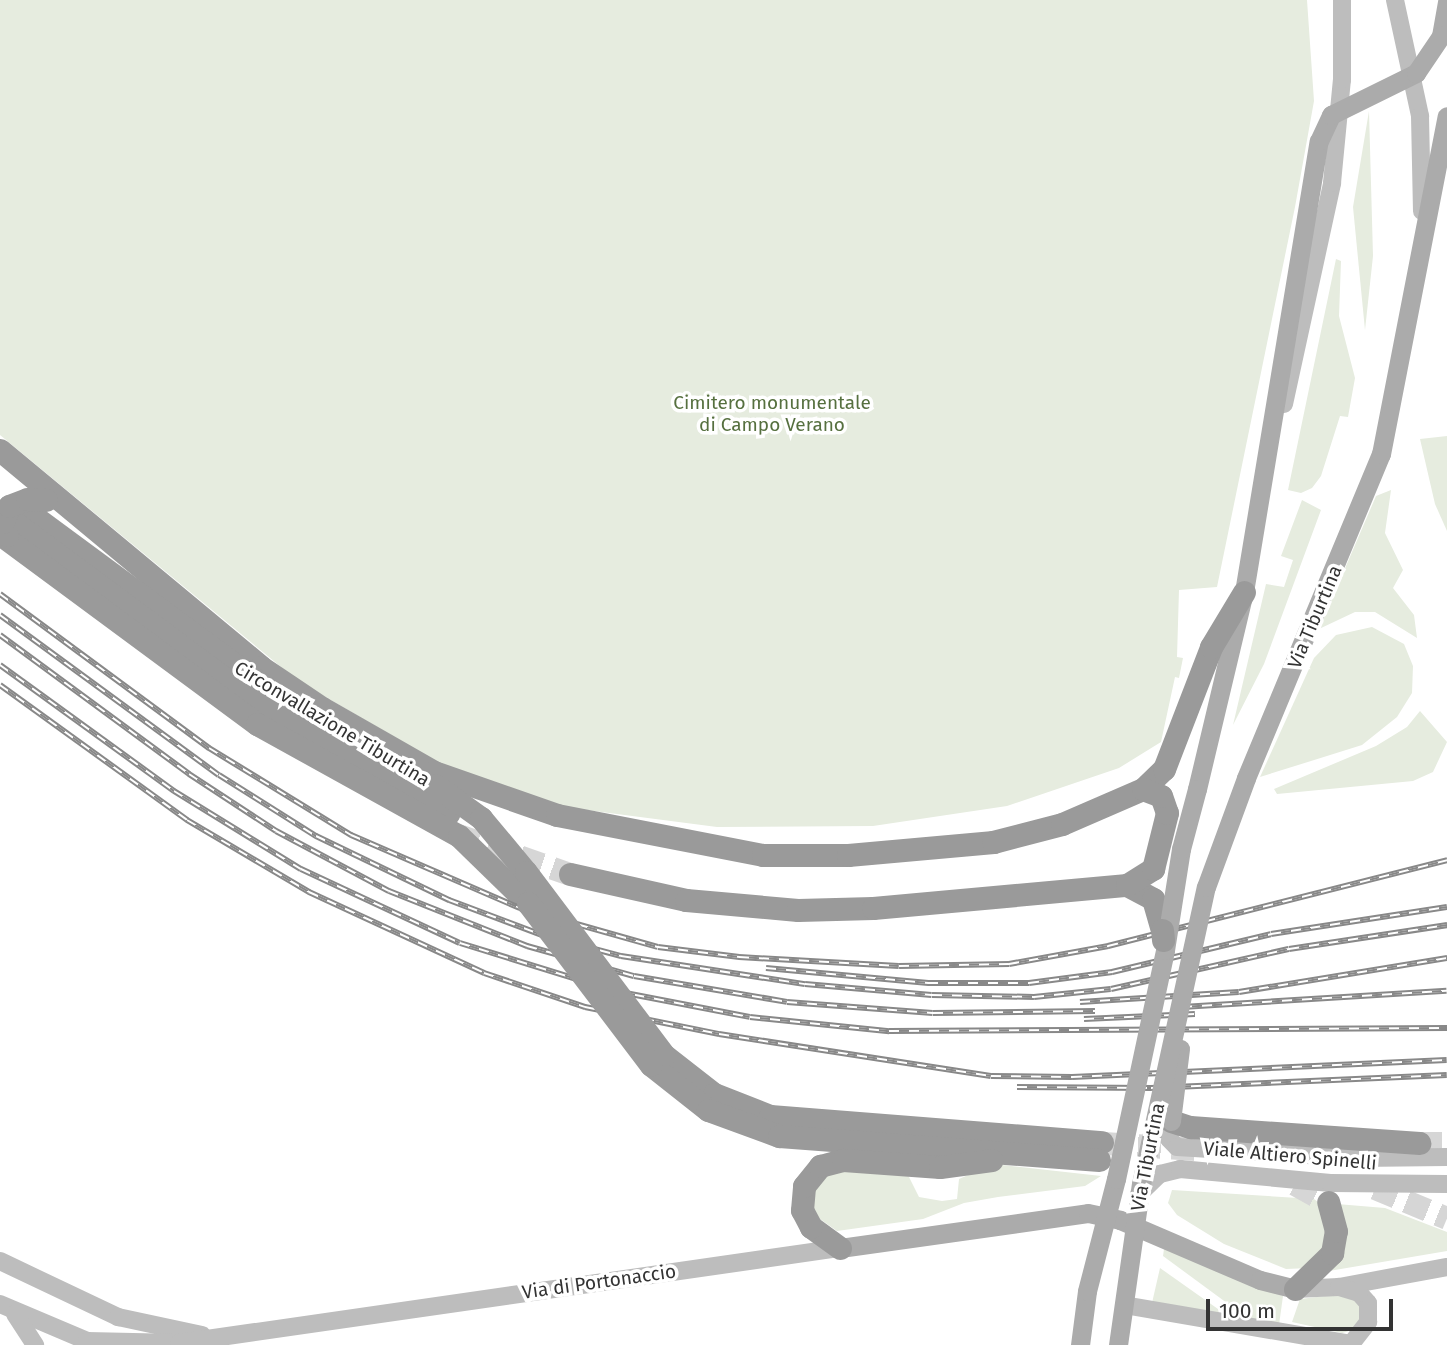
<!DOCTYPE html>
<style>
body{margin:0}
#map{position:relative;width:1447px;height:1345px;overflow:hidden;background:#fff;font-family:"Fira Sans",sans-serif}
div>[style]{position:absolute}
.green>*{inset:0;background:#e6ecdf}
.highway-tunnel>*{height:23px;margin-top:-11.5px;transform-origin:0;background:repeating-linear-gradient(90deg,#d6d6d6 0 23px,transparent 0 34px)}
.secondary>*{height:18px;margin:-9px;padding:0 9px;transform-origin:9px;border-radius:9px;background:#bdbdbd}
.primary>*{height:19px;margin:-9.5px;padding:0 9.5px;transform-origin:9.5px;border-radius:9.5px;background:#ababab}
.highway>*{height:23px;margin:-11.5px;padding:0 11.5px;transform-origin:11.5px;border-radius:11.5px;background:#9a9a9a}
.rail>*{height:6px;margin-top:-3px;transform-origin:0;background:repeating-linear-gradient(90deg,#fff 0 10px,#888 0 20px);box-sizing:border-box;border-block:2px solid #888}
.primary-bridge>*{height:19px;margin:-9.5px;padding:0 9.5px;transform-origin:9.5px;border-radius:9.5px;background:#ababab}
.highway-bridge>*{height:23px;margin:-11.5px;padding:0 11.5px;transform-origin:11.5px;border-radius:11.5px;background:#9a9a9a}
span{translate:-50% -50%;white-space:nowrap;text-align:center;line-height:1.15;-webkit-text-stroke:7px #fff;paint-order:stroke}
.park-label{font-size:19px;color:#56703f}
.street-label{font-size:19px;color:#333}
.scale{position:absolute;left:1206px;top:1299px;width:187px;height:32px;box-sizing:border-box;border:4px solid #333;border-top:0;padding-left:9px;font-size:21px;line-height:24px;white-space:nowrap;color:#333;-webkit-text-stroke:5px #fff;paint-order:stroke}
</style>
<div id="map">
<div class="green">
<div style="clip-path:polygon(0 0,1307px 0,1314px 101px,1295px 207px,1217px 587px,1179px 590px,1177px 657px,1183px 658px,1179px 678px,1175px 677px,1161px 742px,1119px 768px,1007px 806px,873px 826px,717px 827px,563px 807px,465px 778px,298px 681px,0 435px)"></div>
<div style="clip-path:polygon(1369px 111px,1373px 256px,1365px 330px,1353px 207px)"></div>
<div style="clip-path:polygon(1336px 259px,1341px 261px,1339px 316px,1355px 378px,1348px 417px,1340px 416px,1321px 476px,1312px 488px,1301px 493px,1288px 490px)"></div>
<div style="clip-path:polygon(1447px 436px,1447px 531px,1435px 504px,1420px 439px)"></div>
<div style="clip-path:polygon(1391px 490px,1385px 533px,1403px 570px,1393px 588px,1414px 615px,1417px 638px,1375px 612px,1355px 612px,1319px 629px,1376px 496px)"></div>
<div style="clip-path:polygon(1302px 500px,1321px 510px,1264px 664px,1233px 725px,1266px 584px,1284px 587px,1293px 560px,1281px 556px)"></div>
<div style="clip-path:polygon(1372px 627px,1404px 644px,1413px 666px,1412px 693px,1397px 717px,1362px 745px,1260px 777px,1314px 658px,1336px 635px)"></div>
<div style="clip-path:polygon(1420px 711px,1447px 742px,1433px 772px,1413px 781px,1277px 794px,1274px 789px,1376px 746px,1407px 727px)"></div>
<div style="clip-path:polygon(993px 1164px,1101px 1176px,1085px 1186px,998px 1197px,964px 1203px,923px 1219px,837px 1231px,813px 1214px,810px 1191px,826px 1171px,907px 1173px,919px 1197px,942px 1201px,957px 1199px,959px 1179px)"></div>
<div style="clip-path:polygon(1172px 1190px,1314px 1199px,1322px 1205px,1330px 1237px,1310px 1268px,1286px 1269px,1224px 1244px,1177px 1215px,1168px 1203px)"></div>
<div style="clip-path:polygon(1337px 1204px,1385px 1208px,1447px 1232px,1447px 1251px,1329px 1271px)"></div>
<div style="clip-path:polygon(1164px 1249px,1283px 1296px,1279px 1325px,1250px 1320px,1163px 1256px)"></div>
<div style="clip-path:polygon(1160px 1268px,1218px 1309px,1219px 1314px,1152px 1303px)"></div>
<div style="clip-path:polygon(1342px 1294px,1359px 1300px,1363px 1312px,1356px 1329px,1342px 1333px,1292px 1322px,1300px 1299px)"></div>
</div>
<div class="highway-tunnel">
<div style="left:456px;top:834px;width:121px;rotate:19.3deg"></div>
<div style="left:1104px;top:1143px;width:92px;rotate:3.7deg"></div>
<div style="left:1419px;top:1143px;width:28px"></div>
<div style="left:1295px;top:1184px;width:38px;rotate:29deg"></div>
<div style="left:1375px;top:1188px;width:78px;rotate:22.6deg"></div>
</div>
<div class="secondary">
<div style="left:1395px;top:0;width:119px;rotate:77.8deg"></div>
<div style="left:1420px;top:116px;width:95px;rotate:88.8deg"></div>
<div style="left:1284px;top:404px;width:226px;rotate:-77.7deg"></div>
<div style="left:1332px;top:183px;width:103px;rotate:-84.5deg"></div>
<div style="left:1342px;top:80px;width:80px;rotate:-90deg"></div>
<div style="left:1171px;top:1121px;width:18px;rotate:96deg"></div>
<div style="left:1169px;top:1139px;width:11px;rotate:45deg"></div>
<div style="left:1177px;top:1147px;width:180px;rotate:3.5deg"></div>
<div style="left:1357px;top:1158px;width:90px;rotate:-0.6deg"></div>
<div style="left:1139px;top:1194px;width:29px;rotate:-44deg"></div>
<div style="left:1160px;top:1174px;width:21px;rotate:-14deg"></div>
<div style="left:1180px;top:1169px;width:151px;rotate:5.3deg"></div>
<div style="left:1330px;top:1183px;width:117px;rotate:0.5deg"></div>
<div style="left:0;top:1261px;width:131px;rotate:25.4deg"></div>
<div style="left:118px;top:1317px;width:86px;rotate:12.1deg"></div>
<div style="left:1295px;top:1289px;width:44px;rotate:-2.6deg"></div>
<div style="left:1339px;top:1287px;width:110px;rotate:-10.5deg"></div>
<div style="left:0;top:1304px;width:95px;rotate:23deg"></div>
<div style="left:87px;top:1341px;width:92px;rotate:1.2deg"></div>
<div style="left:179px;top:1343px;width:668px;rotate:-8.18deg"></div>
<div style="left:1124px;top:1305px;width:230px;rotate:9.7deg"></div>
<div style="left:1351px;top:1344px;width:28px;rotate:-52deg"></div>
<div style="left:1368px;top:1322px;width:19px;rotate:-90deg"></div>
<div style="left:1368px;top:1303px;width:13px;rotate:-132deg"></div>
<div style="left:1359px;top:1293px;width:21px;rotate:-163deg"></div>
<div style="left:15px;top:1314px;width:37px;rotate:57deg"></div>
</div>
<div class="primary">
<div style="left:1441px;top:36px;width:36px;rotate:-80deg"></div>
<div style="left:1246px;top:778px;width:351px;rotate:-67.4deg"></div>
<div style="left:1381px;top:454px;width:344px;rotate:-79deg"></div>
<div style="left:1197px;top:789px;width:203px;rotate:-76.6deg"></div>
<div style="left:1244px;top:592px;width:457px;rotate:-80.6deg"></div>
<div style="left:840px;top:1248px;width:250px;rotate:-8deg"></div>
<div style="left:1088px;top:1213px;width:33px;rotate:12deg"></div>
<div style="left:1120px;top:1220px;width:152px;rotate:23.2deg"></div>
<div style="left:1260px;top:1280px;width:36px;rotate:14deg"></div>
<div style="left:1080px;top:1345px;width:54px;rotate:-82.6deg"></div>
<div style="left:1087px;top:1291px;width:116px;rotate:-75.5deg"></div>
<div style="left:1118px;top:1345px;width:163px;rotate:-81.9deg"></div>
</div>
<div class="highway">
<div style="left:0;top:450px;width:339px;rotate:39.7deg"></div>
<div style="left:261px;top:667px;width:73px;rotate:33.9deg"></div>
<div style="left:322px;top:708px;width:129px;rotate:29.7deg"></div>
<div style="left:434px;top:772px;width:130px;rotate:19.3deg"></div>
<div style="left:557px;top:815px;width:210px;rotate:11deg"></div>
<div style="left:763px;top:855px;width:85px"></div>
<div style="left:848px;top:855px;width:146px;rotate:-5.1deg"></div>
<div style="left:993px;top:842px;width:71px;rotate:-14.6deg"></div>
<div style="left:1062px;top:824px;width:88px;rotate:-23.4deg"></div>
<div style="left:1143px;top:789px;width:29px;rotate:-44deg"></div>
<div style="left:1164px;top:769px;width:131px;rotate:-68.9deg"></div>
<div style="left:1211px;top:647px;width:64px;rotate:-59deg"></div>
<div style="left:28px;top:512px;width:300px;rotate:36.4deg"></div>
<div style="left:18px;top:525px;width:294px;rotate:36.6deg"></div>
<div style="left:254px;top:700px;width:225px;rotate:30.2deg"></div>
<div style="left:0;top:534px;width:320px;rotate:36.5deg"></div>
<div style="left:257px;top:724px;width:231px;rotate:29deg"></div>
<div style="left:459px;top:836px;width:96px;rotate:44.2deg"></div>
<div style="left:7px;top:535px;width:14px;rotate:-107deg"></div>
<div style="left:3px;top:522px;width:17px;rotate:-69deg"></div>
<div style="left:9px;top:506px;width:19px;rotate:-21deg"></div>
<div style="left:27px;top:499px;width:19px;rotate:3deg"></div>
<div style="left:435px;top:785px;width:57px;rotate:35.7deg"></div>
<div style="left:481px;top:818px;width:70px;rotate:50.2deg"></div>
<div style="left:570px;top:874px;width:119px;rotate:12.6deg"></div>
<div style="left:686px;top:900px;width:112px;rotate:5.1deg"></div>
<div style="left:798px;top:910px;width:75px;rotate:-1.5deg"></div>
<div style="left:873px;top:908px;width:255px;rotate:-5.2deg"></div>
<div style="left:1127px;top:885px;width:30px;rotate:28deg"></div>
<div style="left:1153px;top:899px;width:32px;rotate:74deg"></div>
<div style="left:1127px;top:885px;width:31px;rotate:-32deg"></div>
<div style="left:1153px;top:869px;width:58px;rotate:-76deg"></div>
<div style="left:1167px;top:813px;width:18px;rotate:-109deg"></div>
<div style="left:1161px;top:796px;width:19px;rotate:-159deg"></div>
<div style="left:664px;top:1055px;width:63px;rotate:38deg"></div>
<div style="left:714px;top:1094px;width:60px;rotate:21.4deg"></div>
<div style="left:770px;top:1116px;width:333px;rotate:4.5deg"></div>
<div style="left:651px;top:1065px;width:73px;rotate:38.3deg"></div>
<div style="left:708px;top:1110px;width:76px;rotate:20.1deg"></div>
<div style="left:779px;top:1136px;width:321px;rotate:4.3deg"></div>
<div style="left:1171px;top:1121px;width:20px;rotate:18deg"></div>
<div style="left:1190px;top:1127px;width:230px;rotate:4deg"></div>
<div style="left:840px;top:1248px;width:36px;rotate:-144deg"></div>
<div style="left:811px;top:1227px;width:19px;rotate:-118deg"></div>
<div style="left:802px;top:1210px;width:24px;rotate:-85deg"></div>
<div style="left:804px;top:1186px;width:26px;rotate:-51deg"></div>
<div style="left:820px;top:1166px;width:24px;rotate:-15deg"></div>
<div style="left:843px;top:1160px;width:97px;rotate:4.1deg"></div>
<div style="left:940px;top:1167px;width:52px;rotate:-7.7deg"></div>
<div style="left:1295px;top:1289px;width:52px;rotate:-44.2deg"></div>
<div style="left:1332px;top:1253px;width:22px;rotate:-80deg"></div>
<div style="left:1336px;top:1231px;width:30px;rotate:-105deg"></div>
</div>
<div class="rail">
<div style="left:0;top:594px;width:260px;rotate:36.4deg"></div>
<div style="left:209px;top:748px;width:167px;rotate:31.5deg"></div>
<div style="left:351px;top:835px;width:184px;rotate:23.4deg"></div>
<div style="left:520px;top:908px;width:143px;rotate:15.8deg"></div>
<div style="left:658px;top:947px;width:82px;rotate:7deg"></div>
<div style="left:739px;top:957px;width:160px;rotate:3.2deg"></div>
<div style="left:899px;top:966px;width:110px;rotate:-1deg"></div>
<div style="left:1009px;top:964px;width:101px;rotate:-10.3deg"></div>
<div style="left:1108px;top:946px;width:350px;rotate:-14.2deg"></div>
<div style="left:0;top:615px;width:271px;rotate:36.2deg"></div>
<div style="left:219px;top:775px;width:115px;rotate:32.2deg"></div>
<div style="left:316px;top:836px;width:148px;rotate:25.7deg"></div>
<div style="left:449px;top:900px;width:99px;rotate:20.6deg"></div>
<div style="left:542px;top:935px;width:82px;rotate:14.9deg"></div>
<div style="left:621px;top:956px;width:186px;rotate:8.7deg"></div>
<div style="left:805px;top:984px;width:127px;rotate:5deg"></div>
<div style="left:932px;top:995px;width:102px;rotate:1.1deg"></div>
<div style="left:1034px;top:997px;width:77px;rotate:-5.9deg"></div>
<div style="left:1111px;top:989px;width:182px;rotate:-12.7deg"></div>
<div style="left:1289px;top:949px;width:160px;rotate:-8.6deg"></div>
<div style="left:0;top:635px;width:235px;rotate:36.3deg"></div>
<div style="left:189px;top:774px;width:104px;rotate:33.2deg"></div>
<div style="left:276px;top:831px;width:128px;rotate:28deg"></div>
<div style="left:389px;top:891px;width:149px;rotate:21.7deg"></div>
<div style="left:527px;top:946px;width:111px;rotate:15.7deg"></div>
<div style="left:634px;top:976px;width:155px;rotate:9.6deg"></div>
<div style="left:787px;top:1002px;width:146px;rotate:4.3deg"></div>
<div style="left:933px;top:1013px;width:162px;rotate:-0.7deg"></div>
<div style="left:0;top:665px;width:215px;rotate:35.9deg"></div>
<div style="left:174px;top:791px;width:149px;rotate:31.6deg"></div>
<div style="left:301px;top:869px;width:175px;rotate:25deg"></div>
<div style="left:460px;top:943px;width:162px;rotate:17.2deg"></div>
<div style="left:615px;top:991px;width:137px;rotate:10.9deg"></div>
<div style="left:750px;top:1017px;width:140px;rotate:5.8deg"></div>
<div style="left:889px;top:1031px;width:558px;rotate:-0.31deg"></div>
<div style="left:0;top:685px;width:231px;rotate:35.8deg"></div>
<div style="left:187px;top:820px;width:142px;rotate:30.5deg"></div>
<div style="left:309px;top:892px;width:193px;rotate:24.8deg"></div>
<div style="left:484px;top:973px;width:107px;rotate:18.6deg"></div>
<div style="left:585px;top:1007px;width:137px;rotate:11.4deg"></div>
<div style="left:719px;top:1034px;width:275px;rotate:8.8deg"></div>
<div style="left:991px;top:1076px;width:81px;rotate:0.7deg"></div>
<div style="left:1072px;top:1077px;width:375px;rotate:-2.6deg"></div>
<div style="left:766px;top:968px;width:163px;rotate:5.3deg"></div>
<div style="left:928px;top:983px;width:101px"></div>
<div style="left:1029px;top:983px;width:84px;rotate:-7.5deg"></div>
<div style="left:1112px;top:972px;width:163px;rotate:-13.4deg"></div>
<div style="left:1271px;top:934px;width:178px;rotate:-8.7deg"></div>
<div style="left:1080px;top:1002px;width:159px;rotate:-3.6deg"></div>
<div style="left:1239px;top:992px;width:211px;rotate:-9.3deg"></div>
<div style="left:1182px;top:1007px;width:265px;rotate:-3.5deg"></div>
<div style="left:1084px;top:1019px;width:111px;rotate:-2.6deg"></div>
<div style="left:1017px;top:1087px;width:134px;rotate:0.4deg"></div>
<div style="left:1151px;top:1088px;width:296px;rotate:-2.5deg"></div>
</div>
<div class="primary-bridge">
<div style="left:1319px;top:141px;width:29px;rotate:-65deg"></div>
<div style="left:1331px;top:115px;width:95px;rotate:-26.3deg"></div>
<div style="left:1416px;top:73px;width:45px;rotate:-56deg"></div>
<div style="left:1171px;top:1121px;width:73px;rotate:-82.9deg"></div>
<div style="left:1116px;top:1179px;width:234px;rotate:-77.9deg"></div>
<div style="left:1165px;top:950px;width:102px;rotate:-81deg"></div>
<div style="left:1181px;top:849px;width:62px;rotate:-75.1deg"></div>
<div style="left:1141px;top:1184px;width:304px;rotate:-77.7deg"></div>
<div style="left:1206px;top:887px;width:116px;rotate:-69.8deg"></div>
</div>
<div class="highway-bridge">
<div style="left:526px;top:872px;width:229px;rotate:53deg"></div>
<div style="left:528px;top:903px;width:203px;rotate:52.8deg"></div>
<div style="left:1162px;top:930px;width:10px;rotate:84deg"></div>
</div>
<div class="park-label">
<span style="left:772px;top:414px">Cimitero monumentale<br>di Campo Verano</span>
</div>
<div class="street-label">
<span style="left:1315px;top:617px;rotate:-67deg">Via Tiburtina</span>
<span style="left:332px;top:724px;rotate:31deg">Circonvallazione Tiburtina</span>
<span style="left:1290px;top:1156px;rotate:5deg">Viale Altiero Spinelli</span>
<span style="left:1148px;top:1157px;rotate:-79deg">Via Tiburtina</span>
<span style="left:599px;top:1282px;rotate:-8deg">Via di Portonaccio</span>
</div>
<div class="scale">100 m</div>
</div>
